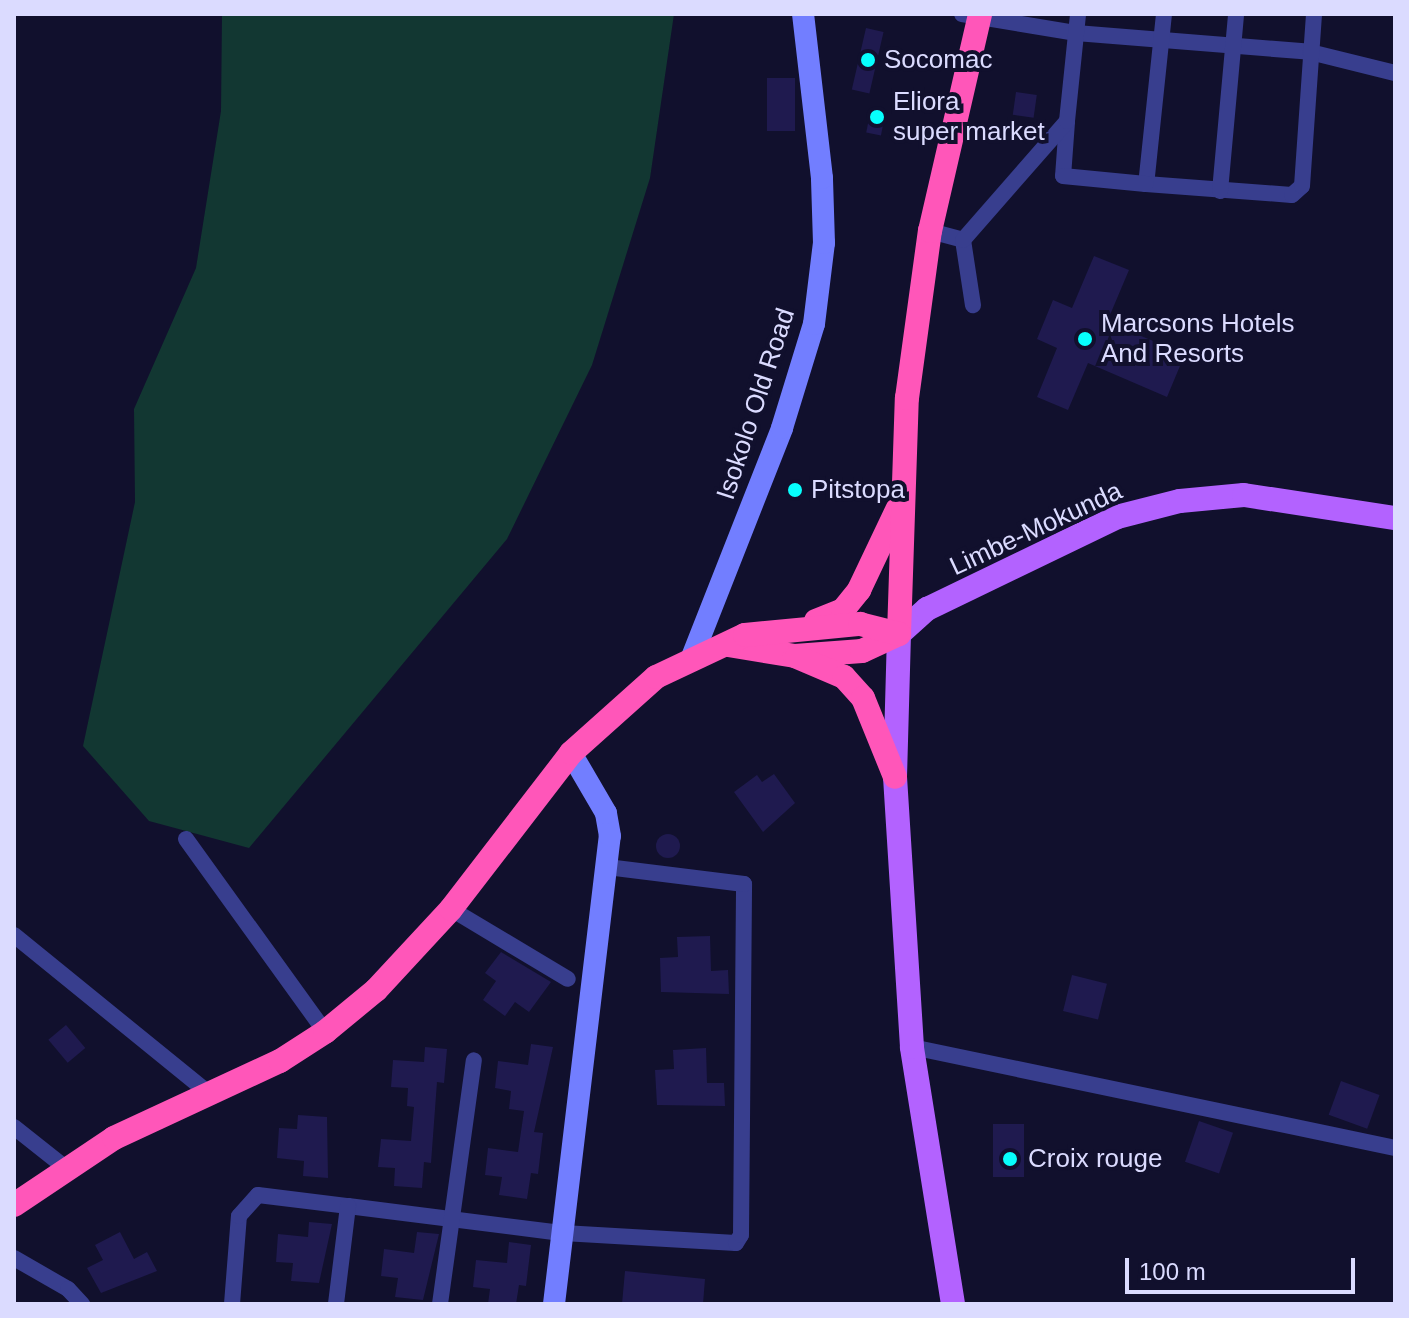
<!DOCTYPE html>
<style>
body{margin:0}
#map{position:relative;width:1409px;height:1318px;overflow:hidden;background:#11102d;font-family:Arial,sans-serif}
div>[style]{position:absolute}
.green>*{inset:0;background:#123732}
.building>*{inset:0;background:#1f1a4f;transform-origin:0 0}
.round{border-radius:50%}
.street>*{height:16px;margin:-8px;padding:0 8px;transform-origin:8px;border-radius:8px;background:#383e8e}
.secondary>*{height:22px;margin:-11px;padding:0 11px;transform-origin:11px;border-radius:11px;background:#727eff}
.primary>*{height:24px;margin:-12px;padding:0 12px;transform-origin:12px;border-radius:12px;background:#b362ff}
.highway>*{height:24px;margin:-12px;padding:0 12px;transform-origin:12px;border-radius:12px;background:#ff56b9}
.dots>*{width:22px;height:22px;translate:-50% -50%;box-sizing:border-box;border:4px solid #11102d;border-radius:50%}
span{translate:-50% -50%;white-space:nowrap;text-align:center;line-height:1.15;-webkit-text-stroke:8px #11102d;paint-order:stroke}
.poi-label{font-size:26px;color:#dbdbff}
.left{translate:0 -50%;text-align:left}
.street-label{font-size:26px;color:#dbdbff}
.frame{position:absolute;inset:0;border:16px solid #dbdbff;pointer-events:none}
.scale{position:absolute;left:1125px;top:1258px;width:230px;height:36px;box-sizing:border-box;border:4px solid #dbdbff;border-top:0;padding-left:10px;font-size:24px;line-height:28px;white-space:nowrap;color:#dbdbff;-webkit-text-stroke:6px #11102d;paint-order:stroke}
</style>
<div id="map">
<div class="green">
<div style="clip-path:polygon(222px 14px,674px 14px,650px 178px,592px 365px,507px 539px,249px 848px,149px 821px,83px 746px,135px 502px,134px 409px,196px 268px,221px 111px)"></div>
</div>
<div class="building">
<div style="left:866px;top:28px;width:18px;height:63px;rotate:13deg"></div>
<div style="left:767px;top:78px;width:28px;height:53px"></div>
<div style="left:1016px;top:92px;width:21px;height:23px;rotate:8deg"></div>
<div style="left:871px;top:108px;width:15px;height:25px;rotate:11deg"></div>
<div style="clip-path:polygon(1094px 256px,1129px 270px,1107px 322px,1185px 354px,1167px 397px,1088px 363px,1068px 410px,1037px 397px,1057px 348px,1037px 339px,1053px 300px,1072px 308px)"></div>
<div style="clip-path:polygon(774px 774px,795px 803px,763px 832px,734px 792px,757px 775px,762px 782px)"></div>
<div class="round" style="left:656px;top:834px;width:24px;height:24px"></div>
<div style="clip-path:polygon(710px 936px,711px 971px,728px 970px,729px 994px,661px 992px,660px 958px,678px 957px,677px 937px)"></div>
<div style="clip-path:polygon(501px 952px,551px 982px,529px 1012px,515px 1002px,505px 1016px,483px 1000px,496px 981px,485px 973px)"></div>
<div style="left:1072px;top:975px;width:36px;height:37px;rotate:14deg"></div>
<div style="left:66px;top:1025px;width:30px;height:23px;rotate:50deg"></div>
<div style="clip-path:polygon(531px 1044px,553px 1047px,534px 1132px,543px 1133px,538px 1174px,531px 1173px,527px 1199px,499px 1195px,502px 1177px,485px 1175px,488px 1148px,518px 1152px,524px 1111px,509px 1109px,511px 1091px,495px 1088px,498px 1061px,528px 1065px)"></div>
<div style="clip-path:polygon(425px 1047px,447px 1049px,444px 1083px,437px 1082px,431px 1163px,424px 1162px,422px 1188px,394px 1186px,395px 1168px,378px 1167px,381px 1139px,411px 1141px,414px 1107px,407px 1106px,408px 1088px,391px 1087px,393px 1060px,424px 1062px)"></div>
<div style="clip-path:polygon(706px 1048px,707px 1083px,724px 1083px,725px 1106px,657px 1105px,655px 1070px,674px 1069px,673px 1050px)"></div>
<div style="left:1341px;top:1081px;width:41px;height:36px;rotate:20deg"></div>
<div style="clip-path:polygon(298px 1115px,327px 1117px,328px 1178px,303px 1176px,304px 1161px,277px 1158px,279px 1128px,297px 1129px)"></div>
<div style="left:1199px;top:1121px;width:36px;height:43px;rotate:19deg"></div>
<div style="left:993px;top:1124px;width:31px;height:53px"></div>
<div style="clip-path:polygon(309px 1222px,332px 1224px,319px 1283px,291px 1281px,293px 1263px,276px 1262px,278px 1234px,308px 1237px)"></div>
<div style="clip-path:polygon(120px 1232px,134px 1259px,147px 1252px,157px 1271px,101px 1293px,87px 1268px,103px 1260px,95px 1245px)"></div>
<div style="clip-path:polygon(417px 1232px,439px 1234px,423px 1300px,395px 1297px,398px 1278px,381px 1276px,384px 1249px,414px 1253px)"></div>
<div style="clip-path:polygon(509px 1242px,531px 1245px,526px 1286px,519px 1285px,516px 1304px,488px 1304px,490px 1289px,473px 1287px,476px 1260px,507px 1263px)"></div>
<div style="clip-path:polygon(625px 1271px,705px 1279px,703px 1304px,622px 1304px)"></div>
</div>
<div class="street">
<div style="left:962px;top:14px;width:116px;rotate:9.5deg"></div>
<div style="left:1076px;top:33px;width:235px;rotate:4.6deg"></div>
<div style="left:1310px;top:52px;width:88px;rotate:13.9deg"></div>
<div style="left:1164px;top:14px;width:171px;rotate:96deg"></div>
<div style="left:1146px;top:184px;width:146px;rotate:4.3deg"></div>
<div style="left:1292px;top:195px;width:13px;rotate:-42deg"></div>
<div style="left:1302px;top:186px;width:172px;rotate:-86deg"></div>
<div style="left:1067px;top:122px;width:54px;rotate:94.2deg"></div>
<div style="left:1063px;top:176px;width:83px;rotate:5.5deg"></div>
<div style="left:1220px;top:191px;width:178px;rotate:-84.8deg"></div>
<div style="left:930px;top:231px;width:34px;rotate:15deg"></div>
<div style="left:963px;top:240px;width:66px;rotate:81.3deg"></div>
<div style="left:963px;top:240px;width:158px;rotate:-48.8deg"></div>
<div style="left:1067px;top:121px;width:108px;rotate:-84.1deg"></div>
<div style="left:186px;top:839px;width:238px;rotate:54.2deg"></div>
<div style="left:451px;top:909px;width:136px;rotate:30.9deg"></div>
<div style="left:14px;top:935px;width:249px;rotate:39.1deg"></div>
<div style="left:912px;top:1047px;width:493px;rotate:11.8deg"></div>
<div style="left:14px;top:1127px;width:68px;rotate:38.4deg"></div>
<div style="left:348px;top:1206px;width:217px;rotate:7.2deg"></div>
<div style="left:563px;top:1233px;width:173px;rotate:3.3deg"></div>
<div style="left:736px;top:1243px;width:9px;rotate:-58deg"></div>
<div style="left:741px;top:1235px;width:351px;rotate:-89.5deg"></div>
<div style="left:744px;top:884px;width:138px;rotate:-172.9deg"></div>
<div style="left:14px;top:1258px;width:62px;rotate:29.9deg"></div>
<div style="left:68px;top:1289px;width:21px;rotate:47deg"></div>
<div style="left:232px;top:1304px;width:88px;rotate:-85.5deg"></div>
<div style="left:239px;top:1216px;width:28px;rotate:-48deg"></div>
<div style="left:258px;top:1195px;width:91px;rotate:7deg"></div>
<div style="left:348px;top:1206px;width:99px;rotate:97deg"></div>
<div style="left:440px;top:1304px;width:246px;rotate:-82.1deg"></div>
</div>
<div class="secondary">
<div style="left:692px;top:657px;width:246px;rotate:-68.5deg"></div>
<div style="left:782px;top:428px;width:109px;rotate:-72.9deg"></div>
<div style="left:814px;top:324px;width:82px;rotate:-83deg"></div>
<div style="left:824px;top:243px;width:65px;rotate:-91.8deg"></div>
<div style="left:822px;top:178px;width:165px;rotate:-96.6deg"></div>
<div style="left:554px;top:1304px;width:471px;rotate:-83.2deg"></div>
<div style="left:610px;top:836px;width:23px;rotate:-100deg"></div>
<div style="left:606px;top:813px;width:69px;rotate:-120.3deg"></div>
</div>
<div class="primary">
<div style="left:953px;top:1304px;width:260px;rotate:-99.1deg"></div>
<div style="left:912px;top:1047px;width:271px;rotate:-93.6deg"></div>
<div style="left:895px;top:777px;width:143px;rotate:-88.4deg"></div>
<div style="left:899px;top:634px;width:38px;rotate:-42deg"></div>
<div style="left:927px;top:609px;width:211px;rotate:-25.8deg"></div>
<div style="left:1117px;top:517px;width:65px;rotate:-14.3deg"></div>
<div style="left:1180px;top:501px;width:64px;rotate:-5.4deg"></div>
<div style="left:1244px;top:495px;width:153px;rotate:8.7deg"></div>
</div>
<div class="highway">
<div style="left:816px;top:621px;width:29px;rotate:-22deg"></div>
<div style="left:843px;top:610px;width:26px;rotate:-51deg"></div>
<div style="left:859px;top:590px;width:89px;rotate:-64.6deg"></div>
<div style="left:899px;top:634px;width:236px;rotate:-88.1deg"></div>
<div style="left:907px;top:398px;width:169px;rotate:-82.2deg"></div>
<div style="left:930px;top:231px;width:223px;rotate:-77deg"></div>
<div style="left:728px;top:645px;width:68px;rotate:9.3deg"></div>
<div style="left:795px;top:656px;width:67px;rotate:-4.3deg"></div>
<div style="left:862px;top:651px;width:41px;rotate:-24.7deg"></div>
<div style="left:797px;top:657px;width:51px;rotate:23.1deg"></div>
<div style="left:844px;top:677px;width:28px;rotate:48deg"></div>
<div style="left:863px;top:698px;width:85px;rotate:67.9deg"></div>
<div style="left:14px;top:1205px;width:120px;rotate:-33.8deg"></div>
<div style="left:114px;top:1138px;width:183px;rotate:-24.9deg"></div>
<div style="left:280px;top:1061px;width:54px;rotate:-32.8deg"></div>
<div style="left:325px;top:1032px;width:66px;rotate:-39.5deg"></div>
<div style="left:376px;top:990px;width:110px;rotate:-47.2deg"></div>
<div style="left:451px;top:909px;width:197px;rotate:-52.4deg"></div>
<div style="left:571px;top:753px;width:114px;rotate:-41.8deg"></div>
<div style="left:656px;top:677px;width:98px;rotate:-25.3deg"></div>
<div style="left:745px;top:635px;width:116px;rotate:-5.5deg"></div>
<div style="left:860px;top:624px;width:40px;rotate:14.4deg"></div>
</div>
<div class="dots">
<div style="left:868px;top:60px;background:#07fffd"></div>
<div style="left:877px;top:117px;background:#07fffd"></div>
<div style="left:1085px;top:339px;background:#07fffd"></div>
<div style="left:795px;top:490px;background:#07fffd"></div>
<div style="left:1010px;top:1159px;background:#07fffd"></div>
</div>
<div class="poi-label">
<span class="left" style="left:884px;top:60px">Socomac</span>
<span class="left" style="left:893px;top:117px">Eliora<br>super market</span>
<span class="left" style="left:1101px;top:339px">Marcsons Hotels<br>And Resorts</span>
<span class="left" style="left:811px;top:490px">Pitstopa</span>
<span class="left" style="left:1028px;top:1159px">Croix rouge</span>
</div>
<div class="street-label">
<span style="left:756px;top:404px;rotate:-72deg">Isokolo Old Road</span>
<span style="left:1036px;top:529px;rotate:-25deg">Limbe-Mokunda</span>
</div>
<div class="frame"></div>
<div class="scale">100 m</div>
</div>
